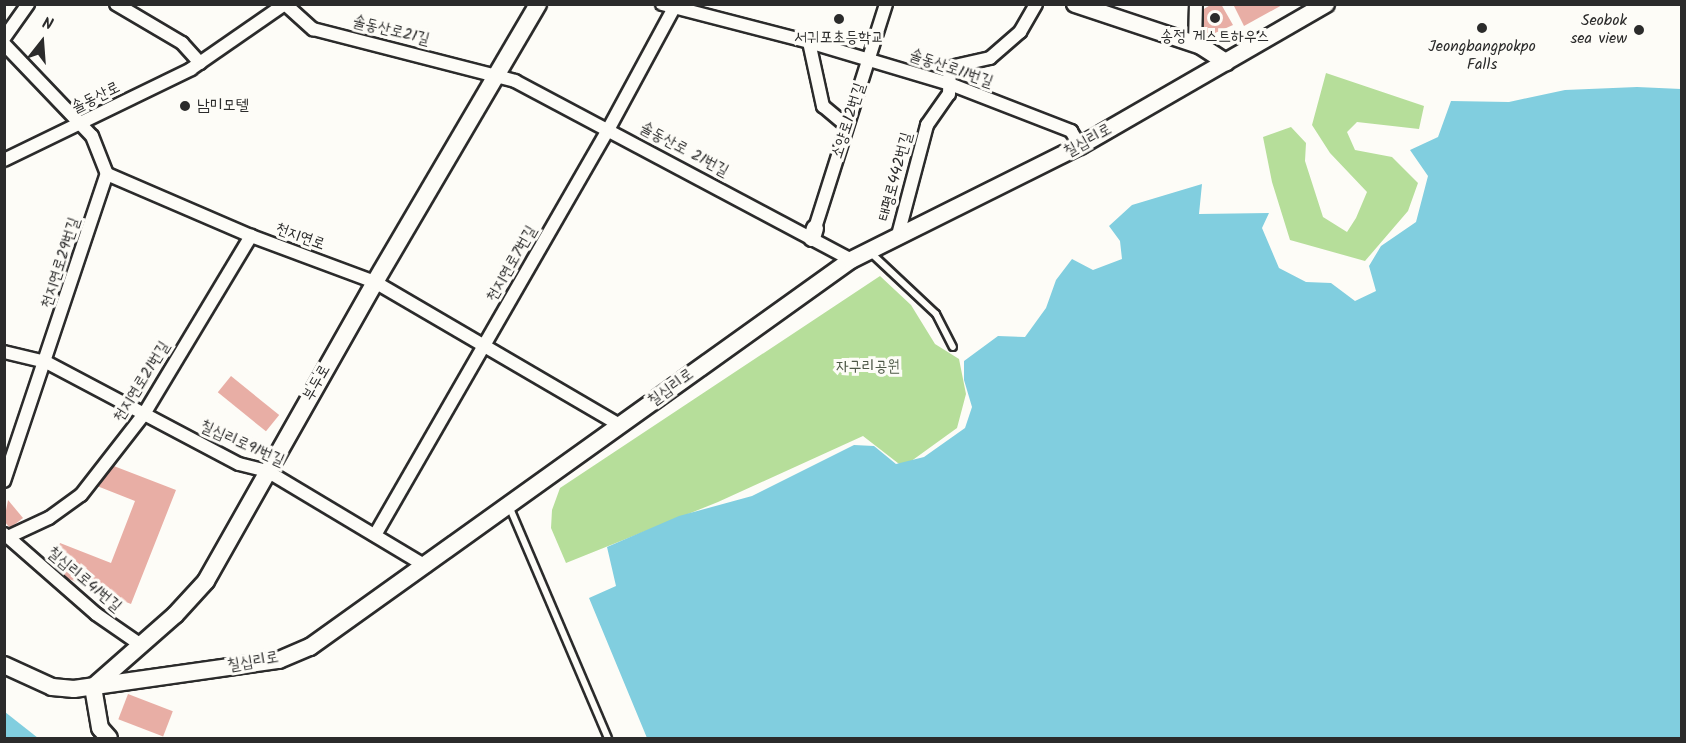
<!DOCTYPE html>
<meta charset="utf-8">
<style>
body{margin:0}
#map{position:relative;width:1686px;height:743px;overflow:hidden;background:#fdfcf7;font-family:Kalam,"Poor Story",sans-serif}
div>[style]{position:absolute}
.green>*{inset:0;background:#b6de9a}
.water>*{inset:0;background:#81cedf}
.building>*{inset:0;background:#e8aea5;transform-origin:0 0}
.roads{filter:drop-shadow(2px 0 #2b2b2b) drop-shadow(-2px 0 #2b2b2b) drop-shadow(0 2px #2b2b2b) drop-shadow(0 -2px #2b2b2b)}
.lane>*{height:6px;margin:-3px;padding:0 3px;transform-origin:3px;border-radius:3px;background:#fdfcf7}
.street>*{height:12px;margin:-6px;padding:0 6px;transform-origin:6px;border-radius:6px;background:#fdfcf7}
.secondary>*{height:16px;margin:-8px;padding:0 8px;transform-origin:8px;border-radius:8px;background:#fdfcf7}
.dots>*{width:16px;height:16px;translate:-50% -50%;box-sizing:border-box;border:3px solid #fdfcf7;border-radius:50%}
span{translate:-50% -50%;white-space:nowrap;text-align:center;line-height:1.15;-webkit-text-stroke:6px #fdfcf7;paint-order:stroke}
.poi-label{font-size:16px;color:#2b2b2b}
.right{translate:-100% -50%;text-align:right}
.left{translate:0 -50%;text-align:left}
.street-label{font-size:16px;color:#2b2b2b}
.park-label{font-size:16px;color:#4e5847}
.frame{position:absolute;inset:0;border:6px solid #2b2b2b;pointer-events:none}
.north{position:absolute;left:12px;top:12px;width:60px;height:60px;-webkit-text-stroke:4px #fdfcf7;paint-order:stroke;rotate:17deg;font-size:16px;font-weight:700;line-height:24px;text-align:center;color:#2b2b2b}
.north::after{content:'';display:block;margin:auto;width:21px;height:27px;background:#2b2b2b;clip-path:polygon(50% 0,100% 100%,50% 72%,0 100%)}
</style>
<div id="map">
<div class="green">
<div style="clip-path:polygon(1326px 73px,1424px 106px,1419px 129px,1357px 122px,1347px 132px,1355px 150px,1392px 157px,1418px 183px,1408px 211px,1365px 261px,1290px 240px,1272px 182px,1263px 137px,1291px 127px,1306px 143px,1305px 161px,1323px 217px,1347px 232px,1356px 218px,1367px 192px,1330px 153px,1312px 125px)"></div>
<div style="clip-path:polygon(880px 276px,911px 305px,935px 344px,959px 359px,966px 394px,957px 428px,903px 467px,863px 436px,718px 502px,566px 563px,551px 528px,552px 510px,560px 488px)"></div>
</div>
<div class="water">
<div style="clip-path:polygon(1637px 87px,1681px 89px,1681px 738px,647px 738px,589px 598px,616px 586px,607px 547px,679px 516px,752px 496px,854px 445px,874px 446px,896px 464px,924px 457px,965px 428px,972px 407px,964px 380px,964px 361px,998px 336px,1025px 337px,1046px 308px,1056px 280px,1072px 259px,1093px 270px,1122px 259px,1120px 241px,1109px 226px,1132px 205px,1202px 184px,1199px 214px,1269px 213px,1262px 228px,1279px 268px,1306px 282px,1331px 283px,1355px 301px,1376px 291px,1369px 266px,1381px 246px,1416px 222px,1428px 176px,1410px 150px,1438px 137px,1451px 101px,1509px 102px,1565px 90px)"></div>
<div style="clip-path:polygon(5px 712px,38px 738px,5px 738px)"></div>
</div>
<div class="building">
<div style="clip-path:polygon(1212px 4px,1221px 4px,1233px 25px,1206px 37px,1200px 33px,1204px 25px,1199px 12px)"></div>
<div style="clip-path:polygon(1233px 4px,1284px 4px,1244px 26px)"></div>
<div style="left:231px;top:376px;width:62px;height:21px;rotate:39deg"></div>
<div style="clip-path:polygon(106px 463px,176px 490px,131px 604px,49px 571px,60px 543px,111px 563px,135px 501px,97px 486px)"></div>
<div style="clip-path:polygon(8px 500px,23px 518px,10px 528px,4px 521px)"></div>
<div style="left:128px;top:694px;width:48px;height:27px;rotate:21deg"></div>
</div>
<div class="roads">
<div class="lane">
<div style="left:871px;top:253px;width:89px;rotate:43.2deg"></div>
<div style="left:936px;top:314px;width:37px;rotate:63deg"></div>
<div style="left:509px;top:506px;width:252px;rotate:66.9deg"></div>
</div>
<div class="street">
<div style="left:116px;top:4px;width:77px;rotate:30.6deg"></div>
<div style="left:182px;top:43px;width:27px;rotate:48deg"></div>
<div style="left:285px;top:4px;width:38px;rotate:42deg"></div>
<div style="left:313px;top:29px;width:209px;rotate:14.4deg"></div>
<div style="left:515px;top:81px;width:381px;rotate:28deg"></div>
<div style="left:662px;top:4px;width:152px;rotate:14.5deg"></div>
<div style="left:809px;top:42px;width:147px;rotate:16.6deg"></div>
<div style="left:950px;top:84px;width:130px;rotate:21.2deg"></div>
<div style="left:1071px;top:131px;width:17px;rotate:59deg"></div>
<div style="left:4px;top:38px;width:42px;rotate:-54.8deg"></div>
<div style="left:809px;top:42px;width:66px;rotate:77.7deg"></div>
<div style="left:823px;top:106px;width:31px;rotate:40deg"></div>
<div style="left:4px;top:44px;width:127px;rotate:46.3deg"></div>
<div style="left:92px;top:136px;width:41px;rotate:68.5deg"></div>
<div style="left:107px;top:174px;width:157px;rotate:23.3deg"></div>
<div style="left:251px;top:236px;width:132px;rotate:20.4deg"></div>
<div style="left:375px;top:282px;width:284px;rotate:30.3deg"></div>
<div style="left:1195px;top:44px;width:40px;rotate:-88.6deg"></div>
<div style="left:4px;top:160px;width:208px;rotate:-25.9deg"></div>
<div style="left:191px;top:69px;width:114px;rotate:-34.7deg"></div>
<div style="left:815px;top:228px;width:235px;rotate:-72.4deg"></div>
<div style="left:898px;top:235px;width:114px;rotate:-75.2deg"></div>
<div style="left:927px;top:125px;width:38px;rotate:-55deg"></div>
<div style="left:949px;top:94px;width:27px;rotate:-88deg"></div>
<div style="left:950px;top:67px;width:41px;rotate:-12.7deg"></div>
<div style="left:990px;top:58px;width:40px;rotate:-41deg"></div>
<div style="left:1020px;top:32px;width:32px;rotate:-60deg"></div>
<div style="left:4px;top:352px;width:43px;rotate:13.4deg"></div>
<div style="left:46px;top:362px;width:218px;rotate:27.9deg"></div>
<div style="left:239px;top:464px;width:29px;rotate:14deg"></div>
<div style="left:267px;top:471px;width:185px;rotate:30.9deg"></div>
<div style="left:4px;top:481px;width:324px;rotate:-71.5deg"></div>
<div style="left:4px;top:534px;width:5px;rotate:37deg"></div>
<div style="left:8px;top:537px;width:45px;rotate:-24.9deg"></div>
<div style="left:49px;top:518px;width:39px;rotate:-36deg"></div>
<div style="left:81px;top:495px;width:103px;rotate:-52.1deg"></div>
<div style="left:144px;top:414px;width:208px;rotate:-59deg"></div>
<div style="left:375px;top:535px;width:469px;rotate:-60.1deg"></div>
<div style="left:609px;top:128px;width:136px;rotate:-61.6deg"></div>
<div style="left:8px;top:537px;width:117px;rotate:41.2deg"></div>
<div style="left:96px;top:614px;width:55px;rotate:34.6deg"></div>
</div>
<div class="secondary">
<div style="left:1075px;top:4px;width:133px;rotate:18.4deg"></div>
<div style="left:1201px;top:46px;width:30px;rotate:33deg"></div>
<div style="left:812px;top:238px;width:10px;rotate:-73deg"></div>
<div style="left:4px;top:665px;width:53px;rotate:24.6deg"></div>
<div style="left:52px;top:687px;width:22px;rotate:5deg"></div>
<div style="left:74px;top:689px;width:207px;rotate:-8.1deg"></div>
<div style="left:279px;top:660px;width:34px;rotate:-23deg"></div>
<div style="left:310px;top:647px;width:665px;rotate:-35.58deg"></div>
<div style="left:851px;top:260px;width:256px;rotate:-26.5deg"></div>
<div style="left:1080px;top:146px;width:284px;rotate:-30deg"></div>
<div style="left:109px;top:738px;width:13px;rotate:-132deg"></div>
<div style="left:100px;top:728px;width:42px;rotate:-99.7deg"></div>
<div style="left:93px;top:687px;width:109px;rotate:-41.3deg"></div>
<div style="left:175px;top:615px;width:46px;rotate:-47.6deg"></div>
<div style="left:206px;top:581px;width:343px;rotate:-60.5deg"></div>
<div style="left:375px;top:282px;width:322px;rotate:-59.6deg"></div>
</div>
</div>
<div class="dots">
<div style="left:1215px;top:18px;background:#2b2b2b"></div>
<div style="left:839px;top:19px;background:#2b2b2b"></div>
<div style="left:1482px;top:28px;background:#2b2b2b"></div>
<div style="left:1639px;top:30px;background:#2b2b2b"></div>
<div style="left:185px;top:106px;background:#2b2b2b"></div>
</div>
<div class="poi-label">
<span class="right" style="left:1627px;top:30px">Seobok<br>sea view</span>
<span style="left:1215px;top:37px">송정 게스트하우스</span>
<span style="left:839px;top:38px">서귀포초등학교</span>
<span style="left:1482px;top:56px">Jeongbangpokpo<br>Falls</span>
<span class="left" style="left:197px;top:106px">남미모텔</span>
</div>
<div class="street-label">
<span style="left:391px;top:31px;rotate:14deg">솔동산로21길</span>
<span style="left:951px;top:69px;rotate:19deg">솔동산로11번길</span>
<span style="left:96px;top:98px;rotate:-26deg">솔동산로</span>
<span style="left:849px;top:121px;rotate:-72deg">소양로12번길</span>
<span style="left:1088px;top:141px;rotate:-29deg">칠십리로</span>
<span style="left:684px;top:150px;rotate:28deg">솔동산로 21번길</span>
<span style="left:896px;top:177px;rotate:-75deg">태평로442번길</span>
<span style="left:300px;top:237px;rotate:20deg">천지연로</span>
<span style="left:61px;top:263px;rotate:-72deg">천지연로29번길</span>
<span style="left:512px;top:264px;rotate:-60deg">천지연로7번길</span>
<span style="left:142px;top:382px;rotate:-58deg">천지연로21번길</span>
<span style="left:317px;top:383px;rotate:-60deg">부두로</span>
<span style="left:671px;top:388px;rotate:-36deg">칠십리로</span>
<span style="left:242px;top:444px;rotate:24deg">칠십리로91번길</span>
<span style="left:84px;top:580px;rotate:40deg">칠십리로41번길</span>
<span style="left:253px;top:662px;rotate:-10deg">칠십리로</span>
</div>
<div class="park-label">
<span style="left:868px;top:367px">자구리공원</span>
</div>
<div class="frame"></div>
<div class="north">N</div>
</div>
